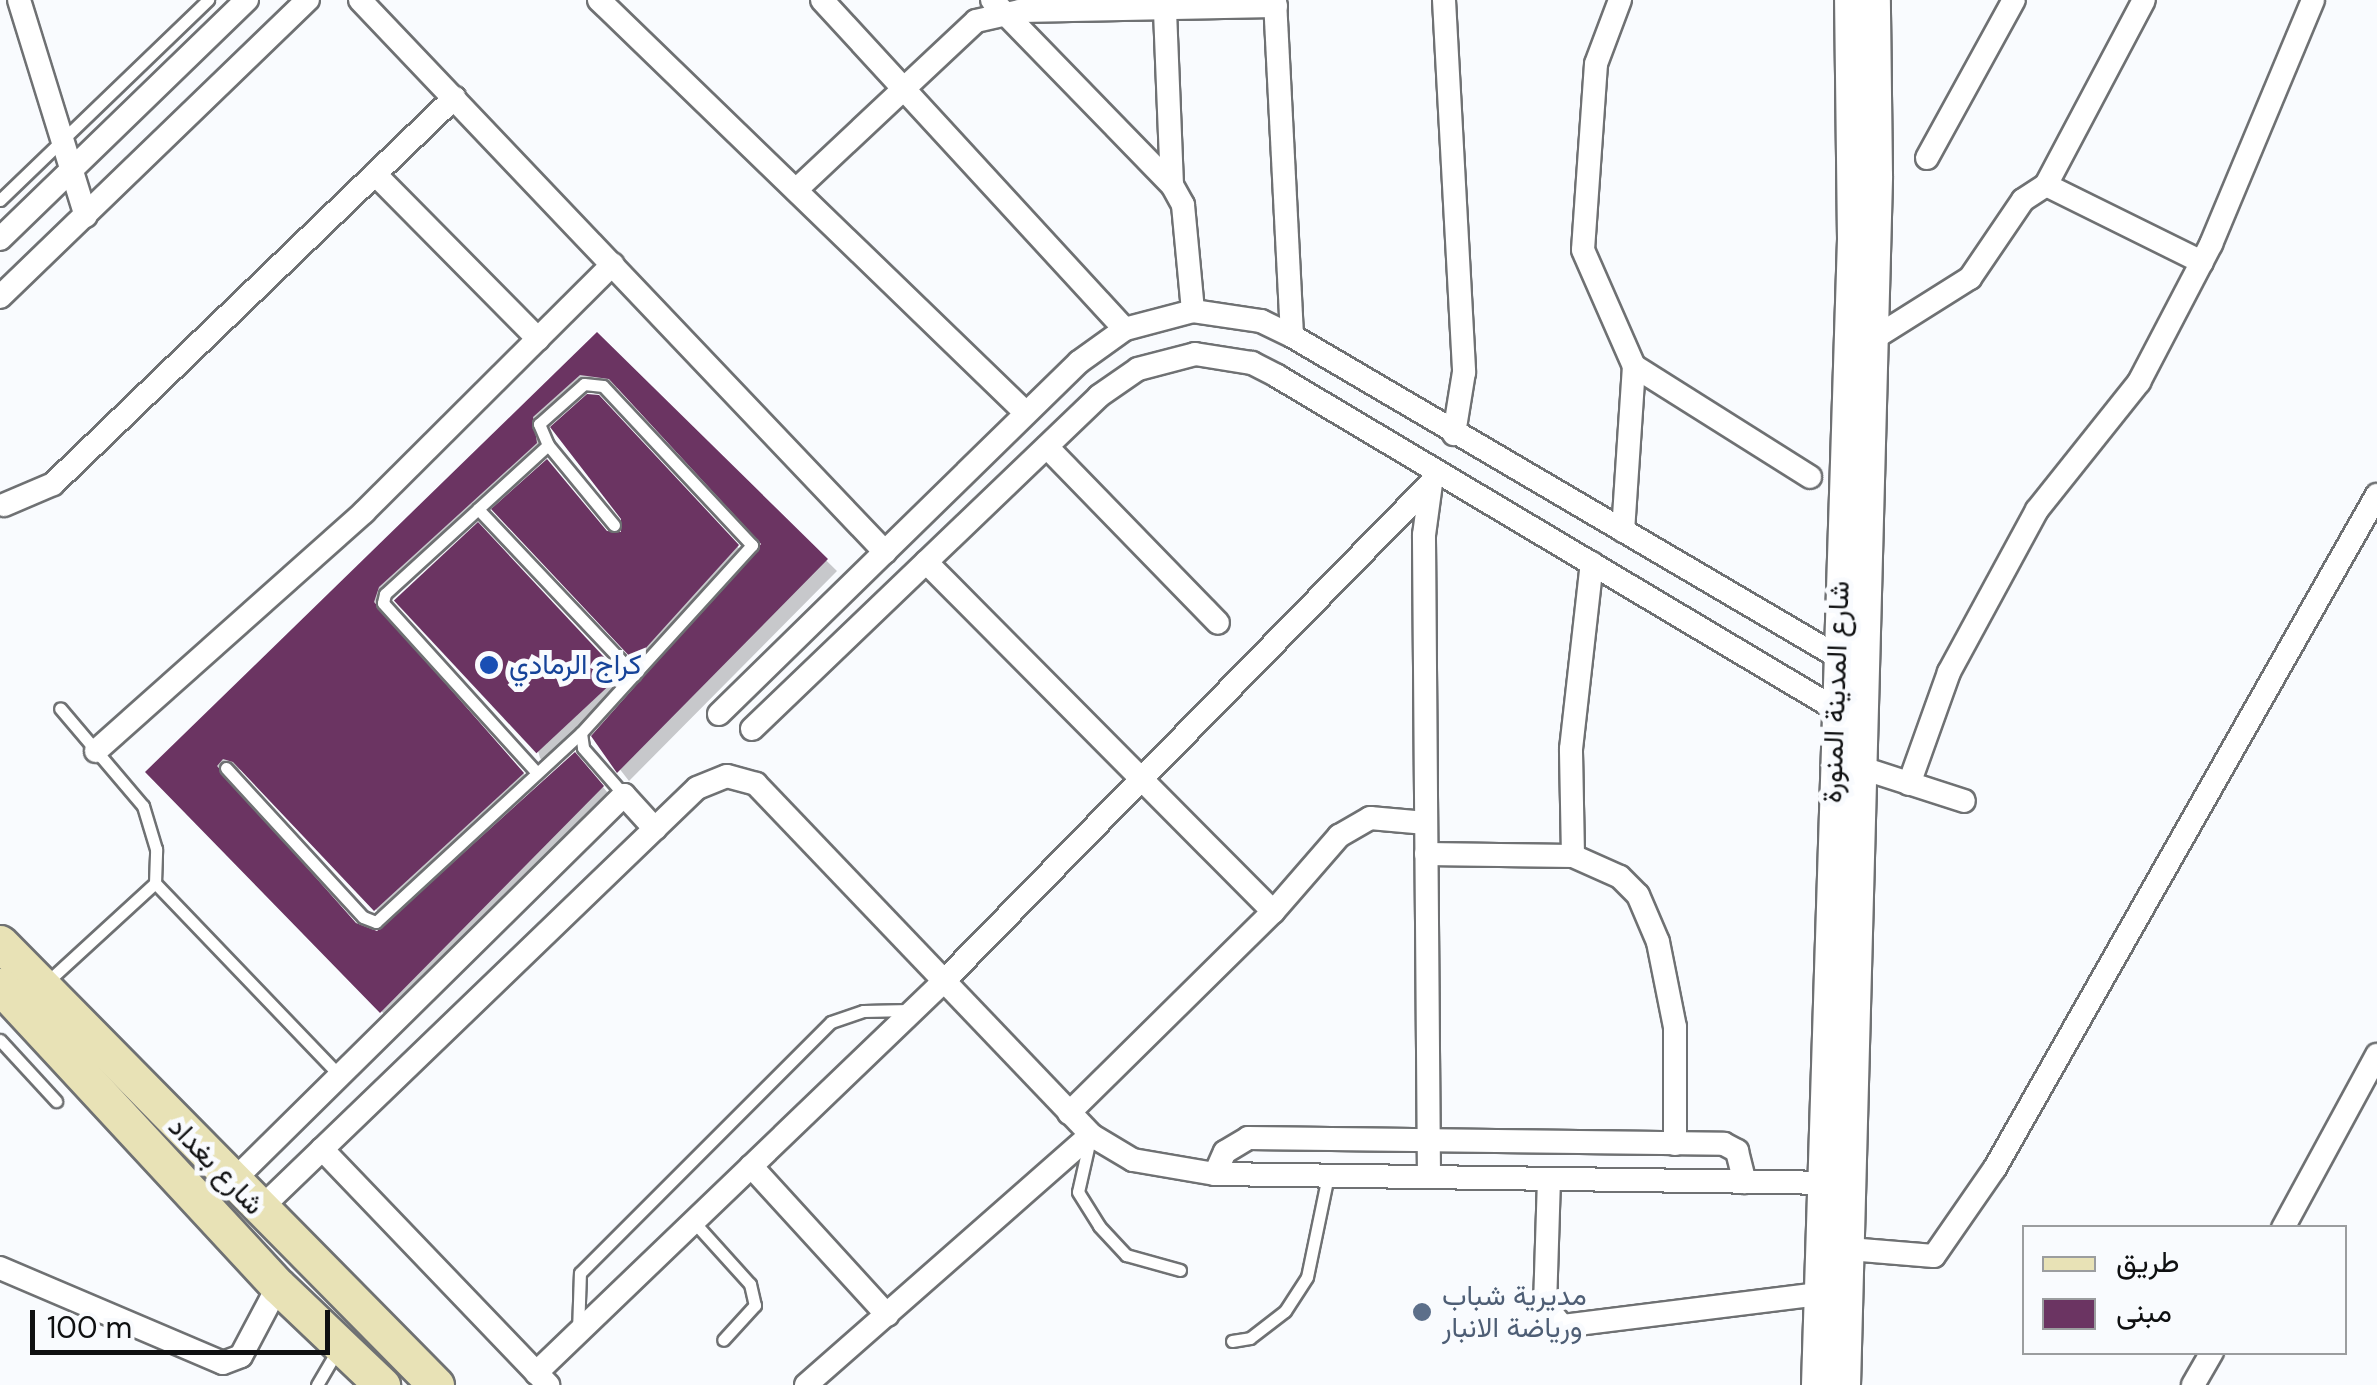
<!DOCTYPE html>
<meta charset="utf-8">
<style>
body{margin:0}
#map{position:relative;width:2377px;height:1385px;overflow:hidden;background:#f9fbfe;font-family:"DM Sans",Vazirmatn,sans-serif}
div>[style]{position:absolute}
.shadow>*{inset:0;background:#0003}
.building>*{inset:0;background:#6b3462;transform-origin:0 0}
.roads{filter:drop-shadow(2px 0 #6f7173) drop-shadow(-2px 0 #6f7173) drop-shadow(0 2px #6f7173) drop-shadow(0 -2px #6f7173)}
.lane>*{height:11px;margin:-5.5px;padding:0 5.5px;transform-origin:5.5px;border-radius:5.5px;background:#fff}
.street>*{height:22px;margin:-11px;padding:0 11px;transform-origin:11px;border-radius:11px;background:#fff}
.secondary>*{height:30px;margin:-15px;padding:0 15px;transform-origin:15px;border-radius:15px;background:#fff}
.primary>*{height:35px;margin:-17.5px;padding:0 17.5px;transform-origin:17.5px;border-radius:17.5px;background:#e8e2b6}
.dots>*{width:28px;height:28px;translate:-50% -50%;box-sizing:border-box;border:5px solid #f9fbfe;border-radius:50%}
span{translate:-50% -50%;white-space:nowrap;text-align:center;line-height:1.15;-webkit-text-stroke:10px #f9fbfe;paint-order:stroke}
.transit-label{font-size:28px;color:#164399}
.left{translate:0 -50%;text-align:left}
.street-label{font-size:28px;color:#0f1011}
.service-label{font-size:28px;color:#4e5e75}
.legend{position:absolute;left:2022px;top:1225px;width:325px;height:130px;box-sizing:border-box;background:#f9fbfe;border:2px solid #9b9d9f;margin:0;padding:12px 18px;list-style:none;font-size:30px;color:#0f1011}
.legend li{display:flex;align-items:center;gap:20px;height:50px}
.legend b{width:50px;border:2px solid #9b9d9f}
.scale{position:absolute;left:30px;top:1310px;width:300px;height:45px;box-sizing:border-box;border:5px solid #0f1011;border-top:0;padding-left:12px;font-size:30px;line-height:35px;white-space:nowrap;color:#0f1011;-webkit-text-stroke:8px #f9fbfe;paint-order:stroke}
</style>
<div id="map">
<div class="shadow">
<div style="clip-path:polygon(597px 335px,837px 571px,629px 781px,594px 736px,692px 625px,646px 669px,495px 510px,621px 536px,624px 519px,597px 397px,750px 560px,765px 544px,622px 389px,592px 385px,541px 429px,546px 454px,388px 598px,383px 613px,533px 784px,386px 920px,245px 771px,234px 768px,226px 781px,356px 926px,377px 934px,585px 765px,612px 798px,392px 1022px,149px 772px)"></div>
<div style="clip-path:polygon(477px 526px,630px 686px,550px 768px,540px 758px)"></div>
</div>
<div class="building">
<div style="clip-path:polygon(597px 332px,828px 559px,617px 773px,591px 736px,761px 544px,609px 379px,580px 375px,533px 417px,537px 443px,379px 587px,374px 602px,524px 773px,374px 911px,233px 762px,223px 759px,217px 766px,356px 923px,377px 931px,575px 752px,604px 786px,380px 1013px,145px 772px)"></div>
<div style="clip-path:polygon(587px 394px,599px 395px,739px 545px,634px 661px,491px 509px,547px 459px,607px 531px,621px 532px,621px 519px,550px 427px)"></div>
<div style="left:478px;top:522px;width:209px;height:115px;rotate:47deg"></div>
</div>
<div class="roads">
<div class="lane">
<div style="left:0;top:200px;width:289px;rotate:-43.9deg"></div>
<div style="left:548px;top:445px;width:95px;rotate:137.6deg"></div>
<div style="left:478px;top:509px;width:228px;rotate:46.6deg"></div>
<div style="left:478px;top:509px;width:126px;rotate:137.6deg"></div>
<div style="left:385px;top:594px;width:9px;rotate:103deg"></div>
<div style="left:383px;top:603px;width:229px;rotate:47.8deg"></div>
<div style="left:614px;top:525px;width:104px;rotate:-129.5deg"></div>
<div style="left:548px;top:445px;width:23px;rotate:-113deg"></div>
<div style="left:539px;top:424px;width:60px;rotate:-41.6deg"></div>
<div style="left:584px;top:384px;width:19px;rotate:6deg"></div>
<div style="left:603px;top:386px;width:218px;rotate:46.9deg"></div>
<div style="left:752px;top:545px;width:254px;rotate:132.3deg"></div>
<div style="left:581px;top:733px;width:15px;rotate:82deg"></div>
<div style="left:583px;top:748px;width:62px;rotate:48.9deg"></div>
<div style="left:226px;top:768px;width:202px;rotate:47.4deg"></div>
<div style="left:363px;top:917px;width:14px;rotate:21deg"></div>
<div style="left:376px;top:922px;width:279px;rotate:-42.7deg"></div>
<div style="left:155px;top:883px;width:267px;rotate:46.2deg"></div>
<div style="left:46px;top:983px;width:148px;rotate:-42.5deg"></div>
<div style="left:155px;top:883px;width:34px;rotate:-88deg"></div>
<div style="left:156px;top:849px;width:45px;rotate:-106.8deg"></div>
<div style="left:143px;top:806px;width:128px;rotate:-130.3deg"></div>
<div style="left:0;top:1040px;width:83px;rotate:47.4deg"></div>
<div style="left:1090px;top:1139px;width:54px;rotate:102.8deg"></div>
<div style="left:1078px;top:1192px;width:40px;rotate:58deg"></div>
<div style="left:1099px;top:1226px;width:40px;rotate:47deg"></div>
<div style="left:1126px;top:1255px;width:56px;rotate:15.5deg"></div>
<div style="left:693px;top:1221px;width:85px;rotate:47.9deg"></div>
<div style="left:750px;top:1284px;width:22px;rotate:77deg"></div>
<div style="left:755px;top:1305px;width:47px;rotate:132.4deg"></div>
<div style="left:578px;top:1332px;width:59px;rotate:-88.1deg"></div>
<div style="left:580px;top:1273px;width:355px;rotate:-45deg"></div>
<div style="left:831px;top:1022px;width:34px;rotate:-19deg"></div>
<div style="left:863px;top:1011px;width:47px;rotate:-1.2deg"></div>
<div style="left:1232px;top:1341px;width:18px;rotate:-9deg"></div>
<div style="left:1250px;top:1338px;width:44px;rotate:-37.6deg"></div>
<div style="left:1285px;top:1311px;width:40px;rotate:-57.1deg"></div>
<div style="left:1307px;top:1277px;width:103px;rotate:-78.3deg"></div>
<div style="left:317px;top:1385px;width:42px;rotate:-59.7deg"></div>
</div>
<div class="street">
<div style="left:19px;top:0;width:226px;rotate:72.8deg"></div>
<div style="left:360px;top:0;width:762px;rotate:46.44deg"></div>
<div style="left:599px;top:0;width:594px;rotate:44.05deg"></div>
<div style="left:822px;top:0;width:447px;rotate:47.4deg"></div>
<div style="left:992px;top:0;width:258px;rotate:45.8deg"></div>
<div style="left:1172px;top:185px;width:23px;rotate:61deg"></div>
<div style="left:1183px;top:205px;width:106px;rotate:84.6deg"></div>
<div style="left:1275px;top:0;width:336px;rotate:87.1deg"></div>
<div style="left:1444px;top:0;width:373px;rotate:86.9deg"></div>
<div style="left:1464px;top:372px;width:63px;rotate:99.2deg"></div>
<div style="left:1620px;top:0;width:68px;rotate:110.6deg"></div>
<div style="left:1596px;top:64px;width:186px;rotate:94deg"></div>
<div style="left:1583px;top:250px;width:127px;rotate:66.3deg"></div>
<div style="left:1634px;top:366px;width:165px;rotate:93.8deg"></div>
<div style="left:1165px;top:11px;width:174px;rotate:87.7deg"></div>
<div style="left:1927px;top:158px;width:180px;rotate:-61.2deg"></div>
<div style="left:375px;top:174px;width:232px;rotate:45.3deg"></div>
<div style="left:2046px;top:185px;width:209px;rotate:-62.1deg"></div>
<div style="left:796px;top:190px;width:247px;rotate:-43.2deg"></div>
<div style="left:976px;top:21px;width:45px;rotate:-12.8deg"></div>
<div style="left:1020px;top:11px;width:256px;rotate:-1.1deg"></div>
<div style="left:0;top:239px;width:344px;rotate:-44.1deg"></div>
<div style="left:0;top:297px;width:428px;rotate:-44deg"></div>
<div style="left:1873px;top:339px;width:115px;rotate:-32.2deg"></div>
<div style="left:1970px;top:278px;width:94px;rotate:-55.8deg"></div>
<div style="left:2023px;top:200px;width:27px;rotate:-33deg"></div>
<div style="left:2046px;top:185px;width:174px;rotate:26.3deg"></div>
<div style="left:1634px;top:366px;width:208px;rotate:32.2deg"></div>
<div style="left:1047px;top:447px;width:245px;rotate:45.8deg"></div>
<div style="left:4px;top:505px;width:53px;rotate:-23.2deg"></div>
<div style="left:53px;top:484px;width:557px;rotate:-43.91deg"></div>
<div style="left:926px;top:562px;width:493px;rotate:45.2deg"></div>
<div style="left:719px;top:714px;width:503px;rotate:-44.36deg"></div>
<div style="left:1079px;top:362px;width:57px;rotate:-35.7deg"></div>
<div style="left:1125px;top:329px;width:70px;rotate:-14.8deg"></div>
<div style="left:1193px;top:311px;width:69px;rotate:8.4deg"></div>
<div style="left:1261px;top:321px;width:34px;rotate:26deg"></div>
<div style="left:1292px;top:336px;width:630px;rotate:30.43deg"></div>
<div style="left:752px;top:729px;width:481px;rotate:-43.8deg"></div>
<div style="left:1099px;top:396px;width:47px;rotate:-34.7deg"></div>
<div style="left:1138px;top:369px;width:59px;rotate:-14.7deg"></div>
<div style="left:1195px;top:354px;width:58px;rotate:9deg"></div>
<div style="left:1252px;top:363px;width:28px;rotate:27deg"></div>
<div style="left:1277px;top:376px;width:648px;rotate:30.8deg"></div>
<div style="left:96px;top:751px;width:359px;rotate:-41.7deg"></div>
<div style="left:364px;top:512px;width:351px;rotate:-44.9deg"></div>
<div style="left:1862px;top:768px;width:107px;rotate:17.9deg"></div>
<div style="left:1909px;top:784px;width:119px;rotate:-70.3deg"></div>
<div style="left:1949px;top:672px;width:184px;rotate:-61.5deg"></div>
<div style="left:2037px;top:510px;width:164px;rotate:-51.4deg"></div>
<div style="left:2139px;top:382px;width:156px;rotate:-62.4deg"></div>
<div style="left:2211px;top:244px;width:264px;rotate:-67.3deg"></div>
<div style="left:1426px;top:854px;width:147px;rotate:0.8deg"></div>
<div style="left:1573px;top:856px;width:51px;rotate:24.1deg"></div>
<div style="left:1620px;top:877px;width:25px;rotate:45deg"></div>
<div style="left:1638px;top:895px;width:51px;rotate:66.9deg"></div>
<div style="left:1658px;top:942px;width:87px;rotate:78.7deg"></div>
<div style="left:1675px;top:1027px;width:117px;rotate:90deg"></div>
<div style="left:1573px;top:856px;width:107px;rotate:-91.1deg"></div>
<div style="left:1571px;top:749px;width:187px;rotate:-83.6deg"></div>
<div style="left:1069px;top:1113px;width:286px;rotate:-44.6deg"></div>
<div style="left:1273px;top:912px;width:101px;rotate:-49deg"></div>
<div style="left:1339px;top:836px;width:36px;rotate:-30deg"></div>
<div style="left:1370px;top:818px;width:56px;rotate:5.1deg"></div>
<div style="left:322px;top:1149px;width:327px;rotate:46.2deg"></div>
<div style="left:751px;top:1166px;width:202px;rotate:47.6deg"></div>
<div style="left:1215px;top:1174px;width:24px;rotate:-66deg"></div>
<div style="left:1225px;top:1152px;width:27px;rotate:-31deg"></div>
<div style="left:1248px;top:1138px;width:476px;rotate:0.7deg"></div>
<div style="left:1724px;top:1144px;width:15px;rotate:28deg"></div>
<div style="left:1737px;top:1151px;width:32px;rotate:76deg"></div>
<div style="left:1429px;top:1177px;width:642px;rotate:-90.45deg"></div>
<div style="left:1424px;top:535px;width:52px;rotate:-82.3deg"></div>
<div style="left:1549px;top:1179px;width:126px;rotate:91.8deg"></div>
<div style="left:1545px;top:1305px;width:27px;rotate:51deg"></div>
<div style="left:1562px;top:1326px;width:260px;rotate:-7.1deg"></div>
<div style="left:232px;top:1182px;width:551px;rotate:-44.63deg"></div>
<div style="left:624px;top:795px;width:46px;rotate:47.6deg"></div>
<div style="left:259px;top:1210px;width:608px;rotate:-43.93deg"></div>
<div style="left:697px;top:788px;width:32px;rotate:-22deg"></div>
<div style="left:727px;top:776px;width:30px;rotate:15deg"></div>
<div style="left:756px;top:784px;width:485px;rotate:46.3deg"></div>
<div style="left:1091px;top:1135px;width:49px;rotate:30.8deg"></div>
<div style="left:1133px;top:1160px;width:83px;rotate:9.7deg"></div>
<div style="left:1215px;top:1174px;width:623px;rotate:0.83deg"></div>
<div style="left:2283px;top:1228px;width:197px;rotate:-61.5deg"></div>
<div style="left:1849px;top:1249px;width:85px;rotate:4.7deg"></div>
<div style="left:1934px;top:1256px;width:107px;rotate:-55.3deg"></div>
<div style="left:1995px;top:1168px;width:774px;rotate:-60.42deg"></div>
<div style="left:0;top:1268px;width:242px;rotate:23.1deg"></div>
<div style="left:223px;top:1363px;width:19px;rotate:-21deg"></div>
<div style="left:241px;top:1356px;width:79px;rotate:-62.1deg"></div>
<div style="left:536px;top:1373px;width:566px;rotate:-43.85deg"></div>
<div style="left:944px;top:981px;width:695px;rotate:-45.64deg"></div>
<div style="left:806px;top:1385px;width:379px;rotate:-41.3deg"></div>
<div style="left:2193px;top:1385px;width:38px;rotate:-60deg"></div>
</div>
<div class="secondary">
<div style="left:1817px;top:1385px;width:1147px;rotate:-88.2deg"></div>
<div style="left:1853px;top:239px;width:239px;rotate:-90.7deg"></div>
<div style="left:1845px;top:1385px;width:1209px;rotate:-88.48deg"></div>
<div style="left:1877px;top:176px;width:176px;rotate:-90.7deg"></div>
</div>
<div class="primary">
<div style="left:0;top:943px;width:621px;rotate:45.39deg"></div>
<div style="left:0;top:986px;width:409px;rotate:47.2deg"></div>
<div style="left:278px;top:1286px;width:144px;rotate:43.6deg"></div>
</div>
</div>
<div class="dots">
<div style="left:489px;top:665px;background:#1a4fb4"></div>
<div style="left:1422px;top:1312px;background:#5c6f8a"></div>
</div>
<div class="transit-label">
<span class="left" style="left:509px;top:665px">كراج الرمادي</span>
</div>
<div class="street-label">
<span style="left:1836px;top:692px;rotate:-88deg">شارع المدينة المنورة</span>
<span style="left:216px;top:1166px;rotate:46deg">شارع بغداد</span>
</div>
<div class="service-label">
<span class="left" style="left:1442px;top:1312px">مديرية شباب<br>ورياضة الانبار</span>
</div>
<ul class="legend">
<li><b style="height:12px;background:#e8e2b6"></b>طريق</li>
<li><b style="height:28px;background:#6b3462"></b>مبنى</li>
</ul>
<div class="scale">100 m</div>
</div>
